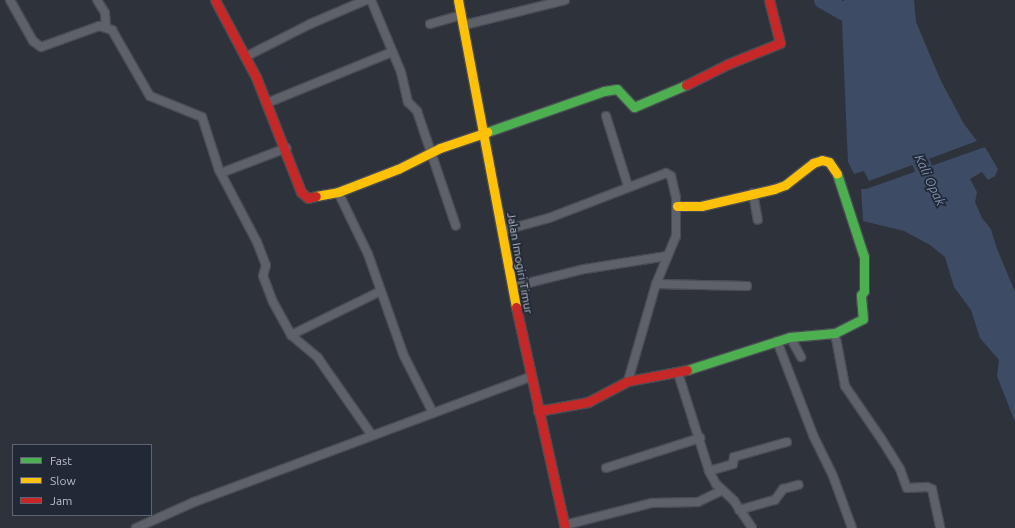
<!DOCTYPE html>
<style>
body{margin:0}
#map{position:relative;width:1015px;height:528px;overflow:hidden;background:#2e323b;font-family:Ubuntu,sans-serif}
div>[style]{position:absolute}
.water>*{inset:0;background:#3d4b65}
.river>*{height:18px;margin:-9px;padding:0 9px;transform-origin:9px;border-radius:9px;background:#3d4b65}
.roads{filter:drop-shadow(1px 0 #4a4d54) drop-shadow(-1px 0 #4a4d54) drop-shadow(0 1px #4a4d54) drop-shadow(0 -1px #4a4d54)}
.street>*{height:8px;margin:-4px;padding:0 4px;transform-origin:4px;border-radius:4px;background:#5e6169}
.fast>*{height:9px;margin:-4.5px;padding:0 4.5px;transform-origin:4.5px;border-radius:4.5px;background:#4caf50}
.slow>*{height:9px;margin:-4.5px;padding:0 4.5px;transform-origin:4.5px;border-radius:4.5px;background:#ffc107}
.jam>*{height:9px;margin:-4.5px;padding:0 4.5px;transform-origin:4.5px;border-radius:4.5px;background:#c62828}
span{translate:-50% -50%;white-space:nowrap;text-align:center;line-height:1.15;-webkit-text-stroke:3.5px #212836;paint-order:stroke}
.street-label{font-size:12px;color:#b9bfcb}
.water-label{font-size:13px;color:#8293b1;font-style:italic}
.legend{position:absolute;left:12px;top:444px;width:140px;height:72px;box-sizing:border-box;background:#212836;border:1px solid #5e6472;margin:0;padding:5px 7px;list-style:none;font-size:12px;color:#b9bfcb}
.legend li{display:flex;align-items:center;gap:8px;height:20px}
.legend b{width:20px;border:1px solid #5e6472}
</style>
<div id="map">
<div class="water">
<div style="clip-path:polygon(844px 0,914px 0,916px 22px,941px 81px,964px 124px,977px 141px,869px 181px,864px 171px,854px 174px,848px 162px,847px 141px,842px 20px)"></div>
<div style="clip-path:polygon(985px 147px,998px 169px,995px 176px,988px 180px,982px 172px,970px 179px,977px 192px,975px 202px,982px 218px,991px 229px,996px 246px,1015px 292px,1015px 422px,997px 376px,999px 360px,980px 338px,971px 310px,954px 287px,945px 257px,930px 245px,904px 231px,863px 221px,861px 189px,866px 189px)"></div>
</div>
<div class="river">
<div style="left:823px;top:0;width:47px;rotate:29.3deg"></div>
<div style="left:912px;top:140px;width:56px;rotate:68deg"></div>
</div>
<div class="roads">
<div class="street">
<div style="left:10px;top:0;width:47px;rotate:60.7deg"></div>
<div style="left:33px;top:41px;width:10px;rotate:37deg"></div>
<div style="left:41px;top:47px;width:62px;rotate:-19.9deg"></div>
<div style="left:99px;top:26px;width:14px;rotate:17deg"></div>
<div style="left:112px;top:30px;width:76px;rotate:60.1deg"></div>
<div style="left:150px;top:96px;width:56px;rotate:22deg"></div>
<div style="left:202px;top:117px;width:56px;rotate:72.2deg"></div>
<div style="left:219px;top:170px;width:81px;rotate:62.2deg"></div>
<div style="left:257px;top:242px;width:25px;rotate:69deg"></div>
<div style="left:266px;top:265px;width:11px;rotate:105deg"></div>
<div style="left:263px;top:276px;width:28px;rotate:69deg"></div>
<div style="left:273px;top:302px;width:38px;rotate:61deg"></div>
<div style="left:291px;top:335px;width:35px;rotate:40deg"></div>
<div style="left:318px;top:358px;width:93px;rotate:55.1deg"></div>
<div style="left:97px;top:0;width:15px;rotate:58deg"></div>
<div style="left:105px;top:13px;width:13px;rotate:86deg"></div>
<div style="left:371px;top:0;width:78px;rotate:67.4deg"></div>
<div style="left:401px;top:72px;width:31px;rotate:77deg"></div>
<div style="left:408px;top:102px;width:13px;rotate:45deg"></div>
<div style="left:417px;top:111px;width:121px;rotate:71.3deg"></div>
<div style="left:430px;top:24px;width:33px;rotate:-16deg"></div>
<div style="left:464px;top:25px;width:104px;rotate:-13.9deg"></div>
<div style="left:245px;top:57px;width:73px;rotate:-26.9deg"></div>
<div style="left:310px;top:24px;width:61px;rotate:-23.2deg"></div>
<div style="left:267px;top:103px;width:135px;rotate:-22.2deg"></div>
<div style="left:606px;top:116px;width:73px;rotate:72.6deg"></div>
<div style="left:221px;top:173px;width:70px;rotate:-21deg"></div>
<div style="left:338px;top:192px;width:69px;rotate:64.2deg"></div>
<div style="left:368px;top:254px;width:108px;rotate:70.6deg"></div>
<div style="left:404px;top:356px;width:64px;rotate:63deg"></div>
<div style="left:753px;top:193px;width:27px;rotate:80deg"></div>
<div style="left:502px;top:231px;width:49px;rotate:-15.5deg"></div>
<div style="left:549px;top:218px;width:125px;rotate:-21deg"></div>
<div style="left:666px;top:173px;width:6px;rotate:31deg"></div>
<div style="left:671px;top:176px;width:22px;rotate:77deg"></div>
<div style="left:676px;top:197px;width:39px;rotate:90deg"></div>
<div style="left:676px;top:236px;width:52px;rotate:112.6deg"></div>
<div style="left:656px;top:284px;width:101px;rotate:106.1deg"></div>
<div style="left:656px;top:284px;width:91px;rotate:1.3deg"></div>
<div style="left:512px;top:287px;width:75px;rotate:-13.9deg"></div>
<div style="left:585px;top:269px;width:83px;rotate:-9deg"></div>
<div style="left:835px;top:333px;width:54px;rotate:79.3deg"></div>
<div style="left:845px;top:386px;width:65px;rotate:55.6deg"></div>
<div style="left:882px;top:440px;width:34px;rotate:58deg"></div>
<div style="left:900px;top:469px;width:20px;rotate:70deg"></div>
<div style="left:907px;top:488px;width:20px;rotate:-3deg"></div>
<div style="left:927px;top:487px;width:5px;rotate:22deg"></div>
<div style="left:932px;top:489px;width:40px;rotate:78deg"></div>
<div style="left:291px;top:335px;width:100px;rotate:-26.1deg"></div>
<div style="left:790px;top:337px;width:23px;rotate:61deg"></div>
<div style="left:777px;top:341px;width:101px;rotate:69deg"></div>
<div style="left:813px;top:435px;width:46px;rotate:64deg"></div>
<div style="left:833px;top:476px;width:55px;rotate:69.9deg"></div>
<div style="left:678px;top:373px;width:103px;rotate:72.4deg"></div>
<div style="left:709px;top:471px;width:15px;rotate:62deg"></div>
<div style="left:716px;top:484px;width:25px;rotate:43deg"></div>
<div style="left:734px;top:501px;width:32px;rotate:56deg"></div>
<div style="left:606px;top:468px;width:99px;rotate:-17.7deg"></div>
<div style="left:709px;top:471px;width:25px;rotate:-16deg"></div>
<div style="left:733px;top:464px;width:7px;rotate:-82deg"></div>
<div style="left:734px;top:457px;width:55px;rotate:-15.8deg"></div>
<div style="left:739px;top:510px;width:37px;rotate:-16deg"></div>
<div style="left:775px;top:500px;width:14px;rotate:-54deg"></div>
<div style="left:783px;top:489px;width:16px;rotate:-15deg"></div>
<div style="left:565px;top:525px;width:90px;rotate:-14.2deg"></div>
<div style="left:652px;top:503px;width:46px;rotate:-1.2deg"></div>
<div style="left:698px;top:502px;width:25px;rotate:-26deg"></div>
<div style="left:136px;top:528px;width:64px;rotate:-24.1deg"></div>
<div style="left:194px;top:502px;width:358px;rotate:-20.4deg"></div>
</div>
<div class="fast">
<div style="left:487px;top:132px;width:124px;rotate:-19.3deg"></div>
<div style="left:604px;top:91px;width:13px;rotate:-9deg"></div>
<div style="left:617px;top:89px;width:25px;rotate:47deg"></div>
<div style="left:634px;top:107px;width:56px;rotate:-22.9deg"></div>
<div style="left:687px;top:370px;width:108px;rotate:-17.8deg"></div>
<div style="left:790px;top:337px;width:45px;rotate:-5.1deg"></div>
<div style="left:835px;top:333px;width:31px;rotate:-27deg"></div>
<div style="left:863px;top:319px;width:24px;rotate:-95deg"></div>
<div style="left:861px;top:295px;width:5px;rotate:-53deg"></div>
<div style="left:864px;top:291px;width:34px;rotate:-90deg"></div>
<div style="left:864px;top:257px;width:87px;rotate:-108deg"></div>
</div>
<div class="slow">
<div style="left:458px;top:0;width:312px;rotate:79.3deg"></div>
<div style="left:316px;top:196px;width:22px;rotate:-10deg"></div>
<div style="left:338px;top:192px;width:64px;rotate:-21deg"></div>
<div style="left:398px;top:169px;width:47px;rotate:-26.6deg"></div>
<div style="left:440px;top:148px;width:50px;rotate:-18.8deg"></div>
<div style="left:677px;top:206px;width:24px"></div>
<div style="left:701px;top:206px;width:75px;rotate:-13.1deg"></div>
<div style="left:774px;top:189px;width:12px;rotate:-20deg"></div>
<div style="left:785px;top:185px;width:36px;rotate:-38deg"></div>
<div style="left:813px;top:163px;width:9px;rotate:-18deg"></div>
<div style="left:822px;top:160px;width:7px;rotate:16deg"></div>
<div style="left:829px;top:162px;width:14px;rotate:56deg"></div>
</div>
<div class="jam">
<div style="left:215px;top:0;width:87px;rotate:62deg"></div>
<div style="left:256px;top:77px;width:123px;rotate:68.6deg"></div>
<div style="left:301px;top:192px;width:9px;rotate:41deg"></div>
<div style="left:308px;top:198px;width:8px;rotate:-14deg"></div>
<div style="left:686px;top:85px;width:47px;rotate:-26.6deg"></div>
<div style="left:728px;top:64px;width:56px;rotate:-22deg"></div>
<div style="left:780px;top:43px;width:44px;rotate:-104.3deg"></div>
<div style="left:516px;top:307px;width:226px;rotate:77.5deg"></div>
<div style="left:538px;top:411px;width:51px;rotate:-10.2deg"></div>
<div style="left:588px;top:402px;width:45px;rotate:-27.7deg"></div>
<div style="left:628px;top:381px;width:60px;rotate:-10.6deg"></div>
</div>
</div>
<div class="street-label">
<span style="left:520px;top:263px;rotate:80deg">Jalan Imogiri Timur</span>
</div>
<div class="water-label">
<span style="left:930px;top:180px;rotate:65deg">Kali Opak</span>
</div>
<ul class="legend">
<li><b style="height:5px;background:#4caf50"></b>Fast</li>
<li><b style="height:5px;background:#ffc107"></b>Slow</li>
<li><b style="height:5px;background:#c62828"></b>Jam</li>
</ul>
</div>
